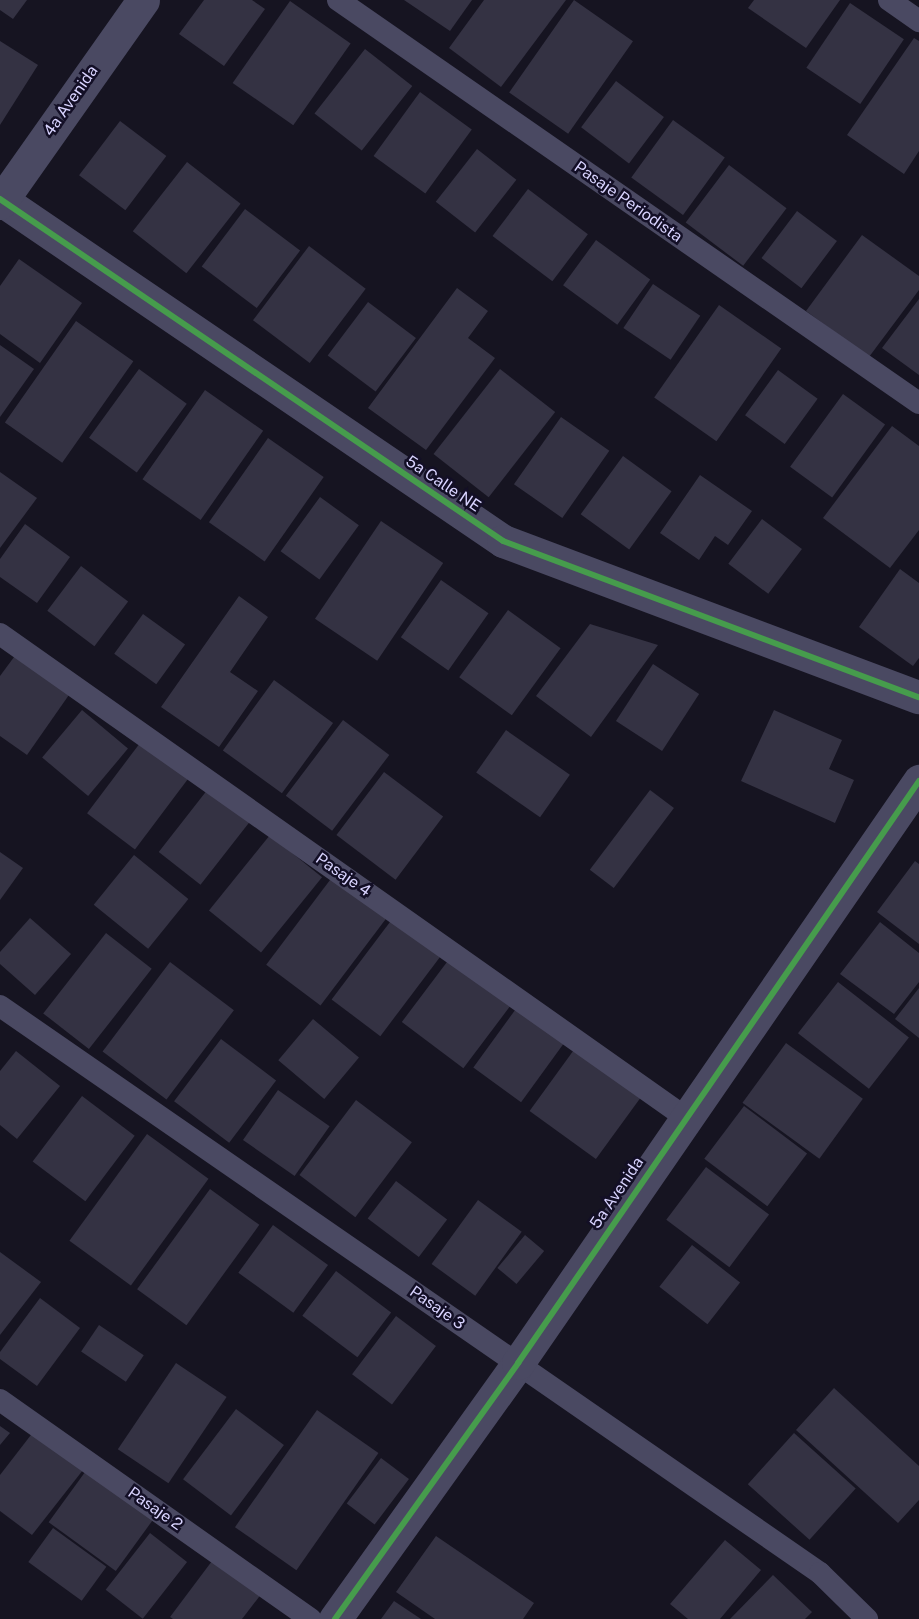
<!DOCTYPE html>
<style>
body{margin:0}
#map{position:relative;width:919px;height:1619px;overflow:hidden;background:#161421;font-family:"Public Sans",sans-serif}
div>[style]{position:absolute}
.building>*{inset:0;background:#343243;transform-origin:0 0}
.service>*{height:22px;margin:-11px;padding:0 11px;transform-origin:11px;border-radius:11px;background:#4a4962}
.minor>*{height:33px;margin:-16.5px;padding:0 16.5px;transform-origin:16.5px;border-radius:16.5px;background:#4a4962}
.cycleway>*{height:6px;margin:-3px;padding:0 3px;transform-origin:3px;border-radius:3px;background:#469c4c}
span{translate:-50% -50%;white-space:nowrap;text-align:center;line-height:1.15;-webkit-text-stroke:5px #130f26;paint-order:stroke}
.street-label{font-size:16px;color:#d9d4ff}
</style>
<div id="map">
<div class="building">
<div style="clip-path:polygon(0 0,27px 0,13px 19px,0 10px)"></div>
<div style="clip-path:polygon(204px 0,252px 0,265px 9px,224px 66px,179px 34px)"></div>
<div style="clip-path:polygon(404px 0,472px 0,450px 31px)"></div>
<div style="clip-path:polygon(484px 0,566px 0,501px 87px,449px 48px)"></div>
<div style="left:574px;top:0;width:72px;height:113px;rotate:35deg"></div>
<div style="clip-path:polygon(754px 0,840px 0,806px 48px,748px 8px)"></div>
<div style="left:290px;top:1px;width:74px;height:100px;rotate:35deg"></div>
<div style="left:850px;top:3px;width:65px;height:78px;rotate:34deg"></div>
<div style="clip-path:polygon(914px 38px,919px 41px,919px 151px,904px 174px,847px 135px)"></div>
<div style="clip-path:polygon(0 41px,38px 65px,0 125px)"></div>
<div style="left:365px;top:49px;width:60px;height:82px;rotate:38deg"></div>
<div style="left:616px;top:81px;width:60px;height:58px;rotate:37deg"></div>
<div style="left:420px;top:92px;width:64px;height:79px;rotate:36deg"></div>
<div style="left:673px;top:120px;width:64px;height:71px;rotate:36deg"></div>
<div style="left:120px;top:121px;width:58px;height:68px;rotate:37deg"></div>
<div style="left:477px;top:149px;width:50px;height:67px;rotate:38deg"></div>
<div style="left:187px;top:162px;width:68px;height:88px;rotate:38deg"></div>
<div style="left:729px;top:165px;width:72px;height:72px;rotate:37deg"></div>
<div style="left:528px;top:189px;width:75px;height:59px;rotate:37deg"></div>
<div style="left:245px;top:209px;width:69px;height:72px;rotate:37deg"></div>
<div style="left:797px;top:211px;width:50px;height:59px;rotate:37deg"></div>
<div style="clip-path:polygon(862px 235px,919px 276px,919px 290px,869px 357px,806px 311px)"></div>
<div style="left:596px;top:240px;width:67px;height:56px;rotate:36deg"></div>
<div style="left:309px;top:246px;width:71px;height:93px;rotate:37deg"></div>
<div style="clip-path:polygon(19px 259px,82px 303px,40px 363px,0 334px,0 286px)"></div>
<div style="left:653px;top:284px;width:57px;height:53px;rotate:34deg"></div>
<div style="clip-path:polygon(457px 288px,488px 311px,468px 338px,495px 358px,426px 450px,368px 408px)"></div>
<div style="clip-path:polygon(919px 299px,919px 375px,882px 348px)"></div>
<div style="left:368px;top:302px;width:60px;height:67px;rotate:37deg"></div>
<div style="left:719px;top:305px;width:76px;height:113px;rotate:35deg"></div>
<div style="left:76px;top:321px;width:70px;height:124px;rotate:35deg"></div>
<div style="clip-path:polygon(0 345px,34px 369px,0 417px)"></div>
<div style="left:139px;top:369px;width:59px;height:85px;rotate:36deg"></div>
<div style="left:500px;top:369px;width:70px;height:108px;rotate:38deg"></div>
<div style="left:778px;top:370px;width:49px;height:56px;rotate:36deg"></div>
<div style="left:205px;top:390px;width:71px;height:109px;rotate:35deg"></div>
<div style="left:843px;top:394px;width:52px;height:90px;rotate:36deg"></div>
<div style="left:561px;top:417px;width:59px;height:82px;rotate:35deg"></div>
<div style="clip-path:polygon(892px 426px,919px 446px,919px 530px,890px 568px,823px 518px)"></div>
<div style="left:268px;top:438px;width:68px;height:103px;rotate:35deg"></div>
<div style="left:623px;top:456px;width:60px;height:72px;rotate:36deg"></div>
<div style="clip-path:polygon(0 472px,37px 498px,0 548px)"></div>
<div style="clip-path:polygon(700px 475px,752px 511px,728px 545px,715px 536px,699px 560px,660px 533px)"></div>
<div style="left:320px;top:497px;width:48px;height:67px;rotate:36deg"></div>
<div style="left:762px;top:519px;width:50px;height:56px;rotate:37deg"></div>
<div style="left:381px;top:521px;width:75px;height:118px;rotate:34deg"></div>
<div style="clip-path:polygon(25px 524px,70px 557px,37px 603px,0 577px,0 559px)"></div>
<div style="left:81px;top:566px;width:59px;height:56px;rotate:37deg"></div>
<div style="clip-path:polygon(900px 569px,919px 583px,919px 658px,913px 666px,859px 627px)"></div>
<div style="left:441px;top:580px;width:58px;height:70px;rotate:35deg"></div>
<div style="clip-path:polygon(239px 596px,268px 617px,230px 672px,258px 691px,219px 747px,161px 707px)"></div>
<div style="left:508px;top:610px;width:65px;height:83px;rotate:36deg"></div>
<div style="left:143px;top:614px;width:52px;height:49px;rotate:36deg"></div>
<div style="clip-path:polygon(590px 624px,658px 645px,591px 737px,536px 696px)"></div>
<div style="clip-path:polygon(17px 653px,71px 692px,27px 755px,0 736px,0 676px)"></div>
<div style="left:653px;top:664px;width:55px;height:68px;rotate:33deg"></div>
<div style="left:274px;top:680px;width:73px;height:87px;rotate:36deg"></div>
<div style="left:82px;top:710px;width:60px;height:62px;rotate:40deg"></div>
<div style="clip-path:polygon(774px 710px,842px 740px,829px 769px,854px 780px,835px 823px,741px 781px)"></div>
<div style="left:343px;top:720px;width:58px;height:95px;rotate:37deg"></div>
<div style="left:506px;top:730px;width:78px;height:52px;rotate:35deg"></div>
<div style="left:140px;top:743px;width:60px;height:88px;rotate:37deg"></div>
<div style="left:384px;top:772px;width:74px;height:79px;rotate:37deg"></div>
<div style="left:208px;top:789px;width:53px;height:80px;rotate:38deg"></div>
<div style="left:650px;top:790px;width:30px;height:100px;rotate:37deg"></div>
<div style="left:270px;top:835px;width:67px;height:97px;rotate:39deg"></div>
<div style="clip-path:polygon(0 852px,23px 868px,0 900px)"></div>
<div style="left:134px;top:855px;width:70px;height:64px;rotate:39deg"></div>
<div style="clip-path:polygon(915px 861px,919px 864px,919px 944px,877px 912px)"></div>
<div style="left:333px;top:876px;width:68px;height:111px;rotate:37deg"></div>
<div style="clip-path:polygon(30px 918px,71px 954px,35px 995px,0 964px,0 952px)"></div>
<div style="left:393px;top:918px;width:61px;height:102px;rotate:37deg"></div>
<div style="clip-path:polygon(880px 922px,919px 953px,919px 982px,894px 1014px,840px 974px)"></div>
<div style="left:106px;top:933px;width:58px;height:102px;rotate:38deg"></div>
<div style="left:450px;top:958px;width:77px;height:80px;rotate:37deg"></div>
<div style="left:170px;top:962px;width:80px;height:112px;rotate:37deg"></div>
<div style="left:838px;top:982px;width:90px;height:65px;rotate:38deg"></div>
<div style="clip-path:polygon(919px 988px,919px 1038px,895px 1019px)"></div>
<div style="left:518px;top:1006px;width:59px;height:76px;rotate:36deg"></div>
<div style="left:313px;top:1019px;width:60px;height:54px;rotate:40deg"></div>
<div style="left:221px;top:1039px;width:69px;height:78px;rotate:37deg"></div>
<div style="left:786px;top:1043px;width:95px;height:74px;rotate:36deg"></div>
<div style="left:576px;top:1047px;width:82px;height:79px;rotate:36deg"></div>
<div style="clip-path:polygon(16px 1051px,60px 1086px,17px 1139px,0 1125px,0 1071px)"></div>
<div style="left:278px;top:1090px;width:63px;height:61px;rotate:35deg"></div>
<div style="left:82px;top:1096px;width:66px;height:82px;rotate:37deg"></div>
<div style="left:356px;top:1100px;width:70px;height:94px;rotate:37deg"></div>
<div style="left:744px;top:1106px;width:79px;height:66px;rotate:37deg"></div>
<div style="left:147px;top:1134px;width:76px;height:132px;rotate:36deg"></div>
<div style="left:706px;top:1167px;width:79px;height:66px;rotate:37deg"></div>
<div style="left:396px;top:1181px;width:64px;height:47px;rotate:37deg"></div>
<div style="left:210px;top:1189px;width:61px;height:124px;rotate:36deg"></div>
<div style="left:478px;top:1200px;width:54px;height:79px;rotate:36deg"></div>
<div style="left:273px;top:1225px;width:68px;height:59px;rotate:36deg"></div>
<div style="left:525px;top:1235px;width:25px;height:43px;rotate:40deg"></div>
<div style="left:692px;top:1245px;width:61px;height:53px;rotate:38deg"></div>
<div style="clip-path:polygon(0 1252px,41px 1282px,0 1335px)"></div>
<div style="left:336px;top:1271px;width:69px;height:56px;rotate:37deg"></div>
<div style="clip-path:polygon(40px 1298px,80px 1328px,37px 1386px,0 1359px,0 1352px)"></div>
<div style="left:396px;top:1316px;width:50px;height:73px;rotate:37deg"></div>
<div style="left:99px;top:1325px;width:54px;height:32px;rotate:34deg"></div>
<div style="left:176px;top:1363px;width:61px;height:104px;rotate:34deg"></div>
<div style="clip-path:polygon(834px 1388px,919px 1466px,919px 1500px,898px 1523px,796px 1430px)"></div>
<div style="left:236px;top:1409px;width:60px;height:88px;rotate:37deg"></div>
<div style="left:317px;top:1410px;width:75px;height:143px;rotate:35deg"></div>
<div style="clip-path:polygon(0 1426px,10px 1433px,0 1445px)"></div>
<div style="clip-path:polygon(34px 1431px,83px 1470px,32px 1535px,0 1511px,0 1475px)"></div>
<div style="left:794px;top:1433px;width:83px;height:69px;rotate:42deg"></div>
<div style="left:381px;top:1458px;width:35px;height:57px;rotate:37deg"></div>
<div style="left:88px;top:1468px;width:83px;height:67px;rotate:36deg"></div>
<div style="left:53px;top:1528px;width:66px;height:42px;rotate:36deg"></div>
<div style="left:150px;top:1533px;width:47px;height:72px;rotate:38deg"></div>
<div style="clip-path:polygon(436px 1536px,534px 1603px,523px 1619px,435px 1619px,396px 1592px)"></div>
<div style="clip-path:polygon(725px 1540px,761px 1570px,720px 1619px,688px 1619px,670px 1604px)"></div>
<div style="clip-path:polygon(215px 1557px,262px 1593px,242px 1619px,173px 1619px,170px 1617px)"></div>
<div style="clip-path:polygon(773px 1575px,812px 1612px,805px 1619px,730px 1619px)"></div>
<div style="clip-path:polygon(394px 1601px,421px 1619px,381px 1619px)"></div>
</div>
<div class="service">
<div style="left:338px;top:0;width:707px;rotate:34.75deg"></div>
<div style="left:889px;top:0;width:37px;rotate:35deg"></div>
<div style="left:0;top:634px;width:838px;rotate:35.19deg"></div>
<div style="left:0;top:1006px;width:997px;rotate:34.66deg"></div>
<div style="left:820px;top:1573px;width:66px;rotate:44.4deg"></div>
<div style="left:0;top:1400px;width:380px;rotate:35.2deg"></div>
</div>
<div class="minor">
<div style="left:0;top:199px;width:608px;rotate:34.21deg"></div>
<div style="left:503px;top:541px;width:444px;rotate:20.6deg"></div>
<div style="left:0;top:203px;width:248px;rotate:-54.8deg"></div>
<div style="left:335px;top:1619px;width:315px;rotate:-54.4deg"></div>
<div style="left:518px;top:1363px;width:707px;rotate:-55.43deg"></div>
</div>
<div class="cycleway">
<div style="left:0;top:199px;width:608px;rotate:34.21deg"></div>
<div style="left:503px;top:541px;width:444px;rotate:20.6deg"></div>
<div style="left:335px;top:1619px;width:315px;rotate:-54.4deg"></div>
<div style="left:518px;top:1363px;width:707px;rotate:-55.43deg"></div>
</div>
<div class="street-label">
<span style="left:71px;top:101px;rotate:-55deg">4a Avenida</span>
<span style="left:628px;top:202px;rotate:35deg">Pasaje Periodista</span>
<span style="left:443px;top:484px;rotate:34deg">5a Calle NE</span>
<span style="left:343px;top:875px;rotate:35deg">Pasaje 4</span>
<span style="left:617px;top:1193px;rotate:-56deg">5a Avenida</span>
<span style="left:437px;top:1308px;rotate:35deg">Pasaje 3</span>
<span style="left:155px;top:1509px;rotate:35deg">Pasaje 2</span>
</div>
</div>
